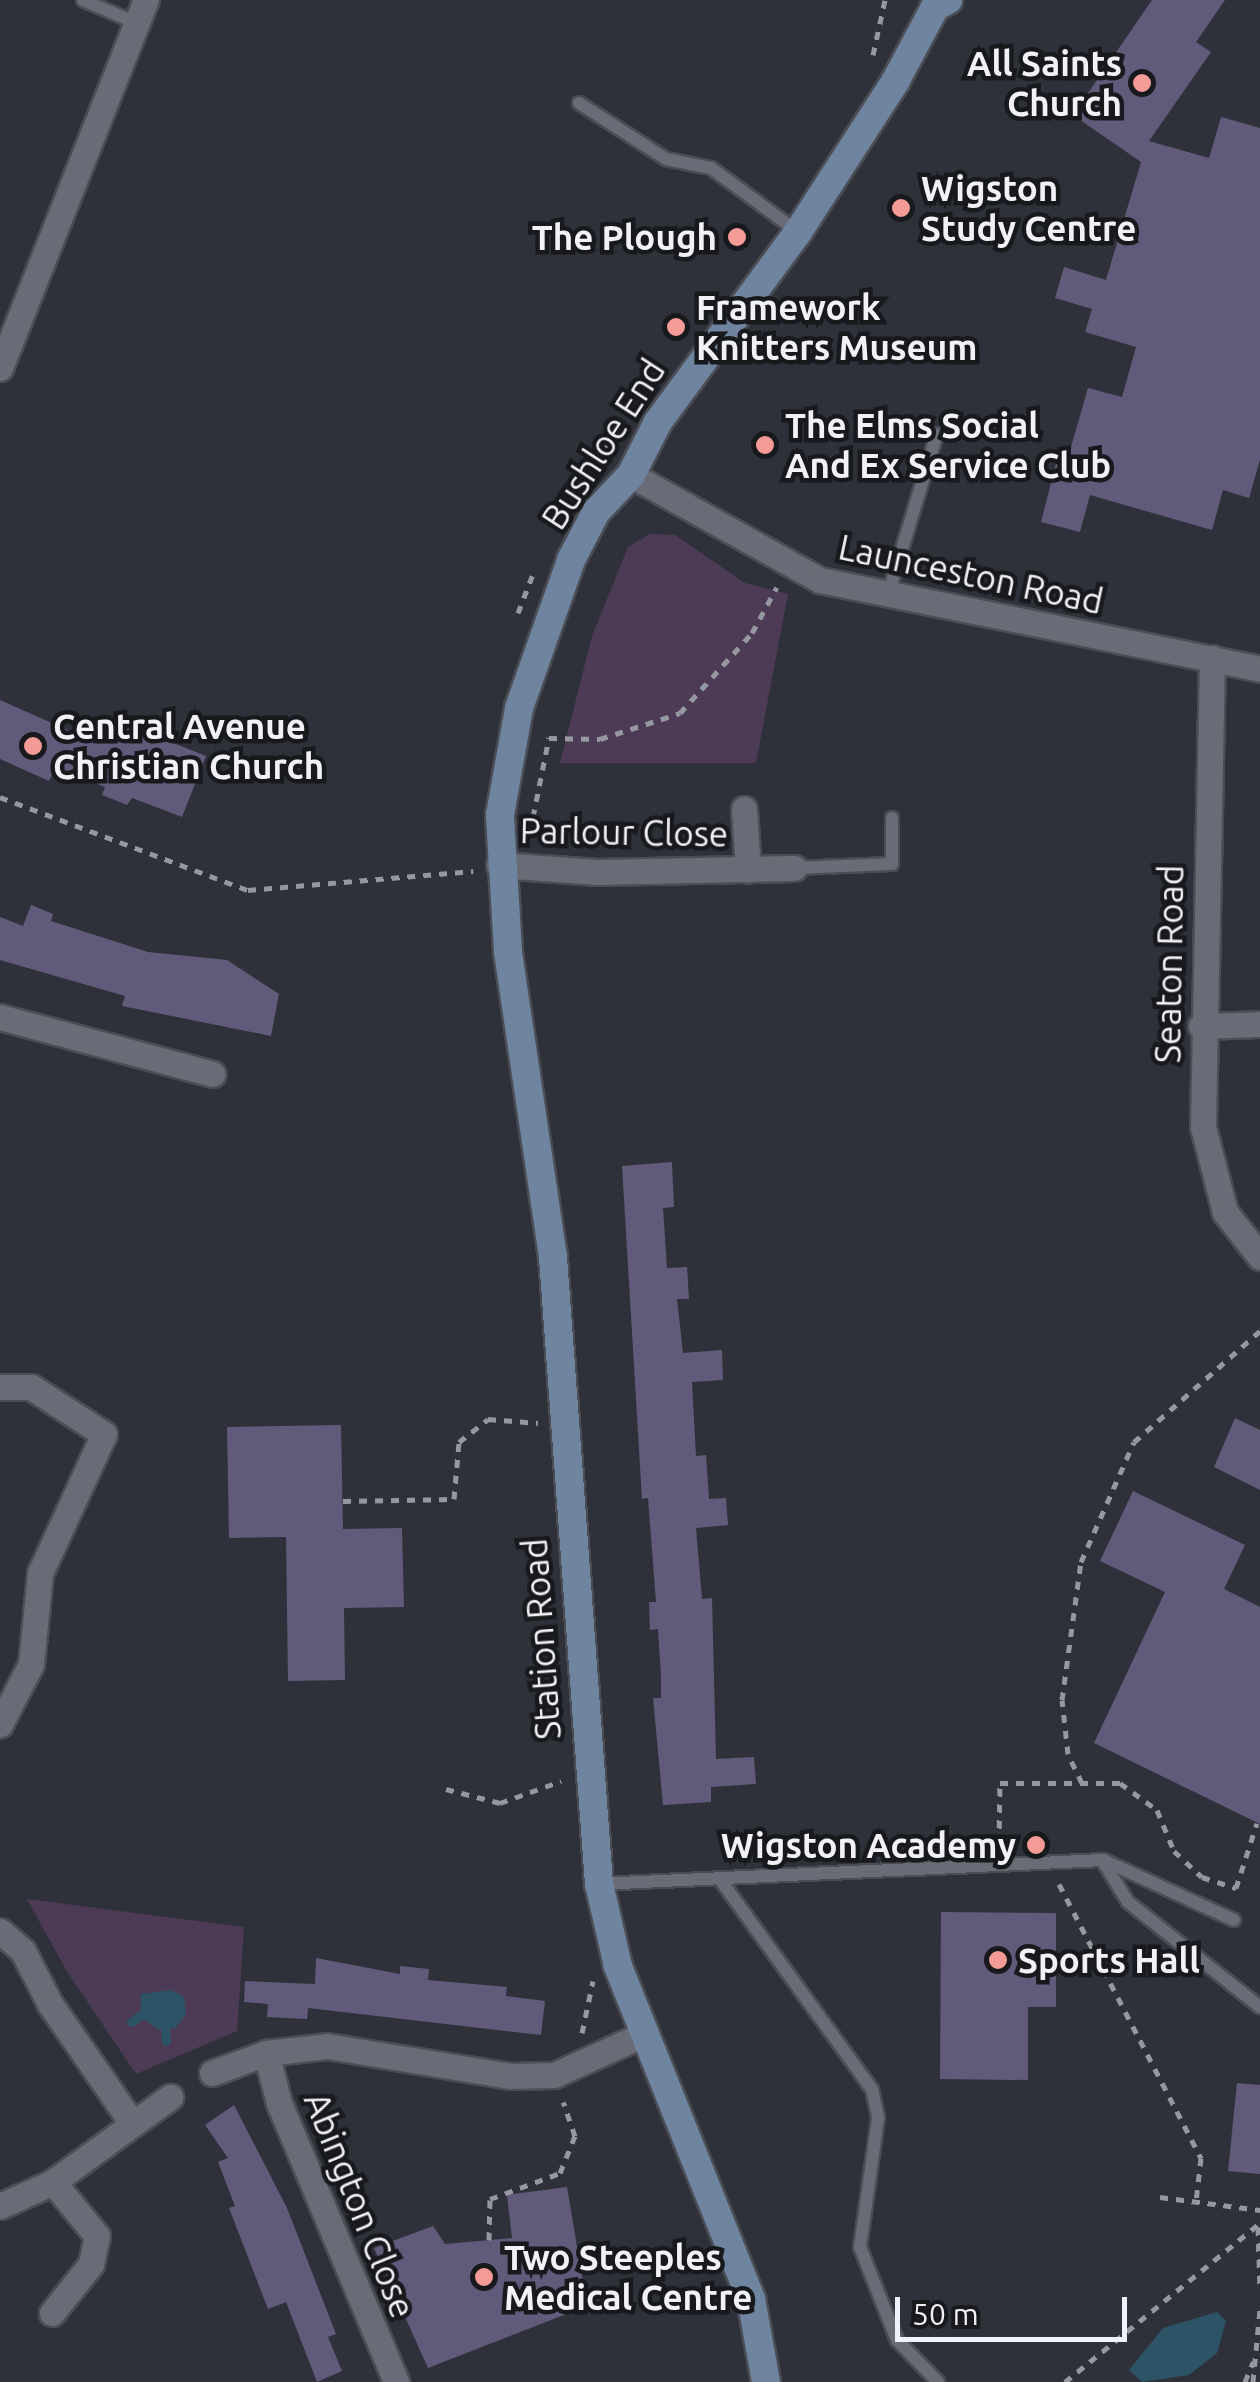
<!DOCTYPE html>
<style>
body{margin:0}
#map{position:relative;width:1260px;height:2382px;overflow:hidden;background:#2f313a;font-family:Ubuntu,sans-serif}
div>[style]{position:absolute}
.green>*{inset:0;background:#4d3a54}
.water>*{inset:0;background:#2c5466}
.stream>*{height:9px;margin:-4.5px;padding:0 4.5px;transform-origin:4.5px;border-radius:4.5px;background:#2c5466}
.building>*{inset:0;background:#625a7b}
.path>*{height:5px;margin-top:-2.5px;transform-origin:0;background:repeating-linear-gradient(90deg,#9698a0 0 8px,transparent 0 16px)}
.roads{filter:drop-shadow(2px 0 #4b4d55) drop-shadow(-2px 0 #4b4d55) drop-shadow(0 2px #4b4d55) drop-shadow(0 -2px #4b4d55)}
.service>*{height:12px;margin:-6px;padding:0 6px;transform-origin:6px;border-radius:6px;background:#696c76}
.minor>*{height:25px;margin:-12.5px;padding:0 12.5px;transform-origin:12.5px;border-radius:12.5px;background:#696c76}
.secondary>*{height:28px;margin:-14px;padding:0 14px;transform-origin:14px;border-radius:14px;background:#6f849f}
.dots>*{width:28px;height:28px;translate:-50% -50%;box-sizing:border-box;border:5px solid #18191d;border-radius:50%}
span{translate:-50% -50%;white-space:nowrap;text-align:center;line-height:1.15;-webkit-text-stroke:9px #18191d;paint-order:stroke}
.poi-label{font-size:35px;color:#f0f2f8;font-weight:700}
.right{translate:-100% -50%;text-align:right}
.left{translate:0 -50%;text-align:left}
.street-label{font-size:35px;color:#f0f2f8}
.scale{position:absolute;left:895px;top:2297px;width:232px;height:45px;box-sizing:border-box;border:5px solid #f0f2f8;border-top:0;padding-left:12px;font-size:30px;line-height:35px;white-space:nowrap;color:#f0f2f8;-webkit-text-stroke:8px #18191d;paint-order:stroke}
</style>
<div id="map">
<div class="green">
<div style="clip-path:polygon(650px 534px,675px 535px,745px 583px,788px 594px,756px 763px,560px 763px,592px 636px,628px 547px)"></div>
<div style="clip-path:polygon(27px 1899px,244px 1927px,237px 2031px,136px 2074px,66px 1970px)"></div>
</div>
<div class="water">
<div style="clip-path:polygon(171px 1990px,184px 1997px,186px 2014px,176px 2028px,157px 2029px,140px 2016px,141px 1994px)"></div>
<div style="clip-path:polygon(1217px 2312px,1226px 2321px,1217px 2353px,1189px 2375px,1142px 2382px,1129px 2370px,1163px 2328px)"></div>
</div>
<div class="stream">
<div style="left:131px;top:2022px;width:11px;rotate:-34deg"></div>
<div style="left:165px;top:2029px;width:12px;rotate:85deg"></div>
</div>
<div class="building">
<div style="clip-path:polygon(1152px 0,1225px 0,1196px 42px,1211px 52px,1149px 141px,1209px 158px,1221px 117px,1260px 128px,1260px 460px,1249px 498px,1223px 490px,1212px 530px,1090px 495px,1080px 532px,1041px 522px,1059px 452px,1069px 454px,1088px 388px,1122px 397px,1136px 347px,1085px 332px,1092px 309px,1055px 298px,1064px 267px,1106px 280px,1141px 162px,1073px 115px)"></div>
<div style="clip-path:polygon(0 700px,99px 744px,110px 718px,206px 756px,182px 817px,132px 798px,127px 805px,102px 795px,105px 787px,56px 767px,49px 781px,0 759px)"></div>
<div style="clip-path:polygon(31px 905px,53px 914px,51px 921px,148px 952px,227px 960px,279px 994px,271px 1036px,122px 1006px,125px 996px,0 960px,0 917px,23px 926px)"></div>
<div style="clip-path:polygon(672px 1162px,674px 1207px,663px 1208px,667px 1268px,687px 1267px,689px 1299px,677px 1299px,683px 1353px,722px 1350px,723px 1380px,692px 1382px,696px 1456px,706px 1455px,709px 1499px,726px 1498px,728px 1525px,696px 1528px,702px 1599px,712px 1598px,716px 1759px,754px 1757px,756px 1784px,711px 1787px,711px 1802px,663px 1805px,653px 1698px,661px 1698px,661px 1676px,658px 1629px,650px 1630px,649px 1602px,656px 1602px,648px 1498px,642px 1499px,622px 1166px)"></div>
<div style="clip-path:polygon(1235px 1418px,1260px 1430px,1260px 1490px,1214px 1467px)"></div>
<div style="clip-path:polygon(341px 1425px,343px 1529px,402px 1528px,404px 1607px,344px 1608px,345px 1680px,288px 1681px,286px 1537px,229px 1538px,227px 1427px)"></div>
<div style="clip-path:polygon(1133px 1491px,1245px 1545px,1224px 1589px,1260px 1607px,1260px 1824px,1094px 1743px,1165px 1592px,1100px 1561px)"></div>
<div style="clip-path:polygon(941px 1912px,1056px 1913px,1056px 2007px,1028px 2007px,1028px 2080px,940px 2079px)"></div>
<div style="clip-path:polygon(316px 1958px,400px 1974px,400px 1966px,429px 1969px,428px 1980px,507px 1987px,506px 1996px,545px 2001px,541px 2035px,308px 2008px,307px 2019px,267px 2017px,268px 2004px,244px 2002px,245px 1981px,315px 1984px)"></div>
<div style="clip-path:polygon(1237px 2083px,1260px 2085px,1260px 2174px,1228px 2171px)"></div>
<div style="clip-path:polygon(234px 2105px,287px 2208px,336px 2334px,328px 2337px,342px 2371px,317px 2382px,286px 2302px,268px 2309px,229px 2208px,235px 2206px,218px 2162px,228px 2158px,205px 2125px)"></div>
<div style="clip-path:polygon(567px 2187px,587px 2306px,428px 2368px,374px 2248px,433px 2226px,445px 2244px,512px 2238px,507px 2195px)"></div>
</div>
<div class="path">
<div style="left:873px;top:55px;width:56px;rotate:-77.7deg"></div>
<div style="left:588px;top:475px;width:59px;rotate:-56deg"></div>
<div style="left:518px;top:613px;width:40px;rotate:-69deg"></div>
<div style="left:0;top:797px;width:265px;rotate:20.6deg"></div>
<div style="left:248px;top:890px;width:226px;rotate:-4.8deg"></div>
<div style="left:533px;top:817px;width:81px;rotate:-78.6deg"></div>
<div style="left:549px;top:738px;width:51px;rotate:1.1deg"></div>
<div style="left:600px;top:739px;width:84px;rotate:-18deg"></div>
<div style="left:680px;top:713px;width:108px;rotate:-48deg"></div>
<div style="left:752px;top:633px;width:52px;rotate:-61.5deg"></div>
<div style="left:343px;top:1501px;width:111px;rotate:-1deg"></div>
<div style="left:454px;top:1499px;width:57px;rotate:-85deg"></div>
<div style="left:459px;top:1442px;width:37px;rotate:-38deg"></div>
<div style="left:488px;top:1419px;width:50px;rotate:4.6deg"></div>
<div style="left:1082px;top:1783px;width:32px;rotate:-116deg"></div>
<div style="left:1068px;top:1754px;width:54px;rotate:-96.3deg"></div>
<div style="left:1062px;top:1700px;width:139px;rotate:-82.2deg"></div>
<div style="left:1081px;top:1562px;width:131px;rotate:-66.2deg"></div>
<div style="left:1134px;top:1442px;width:168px;rotate:-41.4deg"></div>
<div style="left:446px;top:1789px;width:56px;rotate:14.5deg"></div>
<div style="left:500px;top:1803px;width:65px;rotate:-19.8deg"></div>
<div style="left:999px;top:1844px;width:61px;rotate:-89.1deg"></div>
<div style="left:1000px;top:1783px;width:120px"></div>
<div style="left:1120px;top:1783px;width:46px;rotate:36.1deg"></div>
<div style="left:1157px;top:1810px;width:44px;rotate:67.5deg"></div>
<div style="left:1174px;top:1851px;width:38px;rotate:43deg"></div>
<div style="left:1202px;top:1877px;width:36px;rotate:18deg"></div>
<div style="left:1236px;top:1888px;width:68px;rotate:-72.1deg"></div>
<div style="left:1059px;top:1884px;width:309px;rotate:62.6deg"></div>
<div style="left:1201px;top:2158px;width:44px;rotate:96.5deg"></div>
<div style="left:582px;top:2033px;width:53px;rotate:-78.1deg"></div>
<div style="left:1160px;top:2197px;width:101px;rotate:7.4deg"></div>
<div style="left:1258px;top:2227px;width:62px;rotate:88.2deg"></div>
<div style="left:489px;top:2240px;width:41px;rotate:-88.6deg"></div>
<div style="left:490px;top:2199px;width:75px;rotate:-20.4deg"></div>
<div style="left:560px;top:2173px;width:40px;rotate:-68deg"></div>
<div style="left:575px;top:2136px;width:36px;rotate:-109deg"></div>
<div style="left:1065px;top:2382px;width:252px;rotate:-39.2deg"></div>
<div style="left:1245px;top:2382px;width:22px;rotate:-68deg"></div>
<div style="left:1253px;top:2382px;width:73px;rotate:-84.5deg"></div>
</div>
<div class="roads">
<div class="service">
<div style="left:83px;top:0;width:56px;rotate:23.3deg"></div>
<div style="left:579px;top:103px;width:103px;rotate:32.8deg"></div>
<div style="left:666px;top:159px;width:46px;rotate:11.3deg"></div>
<div style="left:711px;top:168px;width:108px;rotate:36.3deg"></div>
<div style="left:888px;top:595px;width:168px;rotate:-73.1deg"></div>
<div style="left:794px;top:868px;width:98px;rotate:-2.3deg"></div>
<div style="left:892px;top:864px;width:46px;rotate:-90deg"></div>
<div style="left:1104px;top:1863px;width:46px;rotate:58.4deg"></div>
<div style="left:1128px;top:1902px;width:169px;rotate:38.5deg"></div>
<div style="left:719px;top:1878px;width:261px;rotate:54.1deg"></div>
<div style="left:872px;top:2089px;width:30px;rotate:78deg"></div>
<div style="left:878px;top:2118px;width:130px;rotate:97.9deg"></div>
<div style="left:860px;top:2247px;width:100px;rotate:68.3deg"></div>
<div style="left:897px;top:2340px;width:59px;rotate:45.7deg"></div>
<div style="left:599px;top:1884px;width:505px;rotate:-2.73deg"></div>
<div style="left:1103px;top:1860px;width:144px;rotate:24.6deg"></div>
</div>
<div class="minor">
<div style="left:0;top:368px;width:396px;rotate:-68.4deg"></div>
<div style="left:631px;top:475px;width:216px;rotate:29.1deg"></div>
<div style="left:820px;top:580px;width:449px;rotate:11.4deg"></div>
<div style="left:1212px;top:658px;width:469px;rotate:91.1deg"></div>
<div style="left:1203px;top:1127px;width:88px;rotate:75.5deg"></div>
<div style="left:1225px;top:1212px;width:57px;rotate:52.1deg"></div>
<div style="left:744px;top:809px;width:61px;rotate:86.2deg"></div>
<div style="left:499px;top:865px;width:99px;rotate:4deg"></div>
<div style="left:598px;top:872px;width:196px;rotate:-1.2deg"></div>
<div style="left:0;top:1017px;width:220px;rotate:15deg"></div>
<div style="left:1201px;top:1026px;width:59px;rotate:-1.9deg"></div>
<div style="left:0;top:1387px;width:31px"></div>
<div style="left:31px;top:1387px;width:87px;rotate:32.8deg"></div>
<div style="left:104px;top:1434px;width:153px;rotate:114.7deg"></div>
<div style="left:40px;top:1573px;width:91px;rotate:95.6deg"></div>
<div style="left:31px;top:1664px;width:68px;rotate:117.3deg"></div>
<div style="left:0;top:1931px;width:30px;rotate:41deg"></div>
<div style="left:23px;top:1951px;width:59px;rotate:63deg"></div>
<div style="left:50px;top:2004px;width:141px;rotate:55.4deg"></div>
<div style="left:266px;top:2053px;width:52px;rotate:75.4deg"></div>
<div style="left:279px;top:2103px;width:303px;rotate:67.2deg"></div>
<div style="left:212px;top:2073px;width:58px;rotate:-20.3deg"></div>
<div style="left:266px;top:2053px;width:61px;rotate:-6.5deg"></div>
<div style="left:327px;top:2046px;width:185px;rotate:9.3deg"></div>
<div style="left:510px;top:2076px;width:44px;rotate:-1.3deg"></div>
<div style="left:554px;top:2075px;width:101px;rotate:-24.5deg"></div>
<div style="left:0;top:2206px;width:58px;rotate:-24.4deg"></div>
<div style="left:53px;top:2182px;width:145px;rotate:-36deg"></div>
<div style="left:52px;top:2313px;width:63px;rotate:-51.5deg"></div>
<div style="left:91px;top:2264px;width:29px;rotate:-78deg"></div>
<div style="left:97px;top:2236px;width:70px;rotate:-129.2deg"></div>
</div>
<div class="secondary">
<div style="left:766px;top:2382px;width:84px;rotate:-100.2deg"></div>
<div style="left:751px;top:2299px;width:359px;rotate:-111.8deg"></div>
<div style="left:618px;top:1966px;width:84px;rotate:-103deg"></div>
<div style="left:599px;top:1884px;width:629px;rotate:-94.2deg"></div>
<div style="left:553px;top:1257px;width:309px;rotate:-98.4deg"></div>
<div style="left:508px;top:951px;width:136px;rotate:-93.4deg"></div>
<div style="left:500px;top:815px;width:109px;rotate:-79.9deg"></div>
<div style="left:519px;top:708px;width:157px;rotate:-70.6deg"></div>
<div style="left:571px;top:560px;width:54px;rotate:-62.5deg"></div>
<div style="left:596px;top:512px;width:51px;rotate:-46.6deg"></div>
<div style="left:631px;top:475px;width:59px;rotate:-63deg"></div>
<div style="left:658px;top:422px;width:236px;rotate:-53.6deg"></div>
<div style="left:798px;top:232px;width:179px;rotate:-57.1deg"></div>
<div style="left:895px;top:82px;width:85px;rotate:-61.9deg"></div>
<div style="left:935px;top:7px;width:15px;rotate:-28deg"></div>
</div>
</div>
<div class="dots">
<div style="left:1142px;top:83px;background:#f59b97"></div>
<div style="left:901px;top:208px;background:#f59b97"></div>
<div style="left:737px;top:237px;background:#f59b97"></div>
<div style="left:676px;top:327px;background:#f59b97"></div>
<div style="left:765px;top:445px;background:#f59b97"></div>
<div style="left:33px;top:746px;background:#f59b97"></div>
<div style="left:1036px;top:1845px;background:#f59b97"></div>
<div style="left:998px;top:1960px;background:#f59b97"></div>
<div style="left:484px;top:2277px;background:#f59b97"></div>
</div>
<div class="poi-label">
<span class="right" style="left:1122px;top:83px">All Saints<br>Church</span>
<span class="left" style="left:921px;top:208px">Wigston<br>Study Centre</span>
<span class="right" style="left:717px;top:237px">The Plough</span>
<span class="left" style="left:696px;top:327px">Framework<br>Knitters Museum</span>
<span class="left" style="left:785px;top:445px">The Elms Social<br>And Ex Service Club</span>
<span class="left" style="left:53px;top:746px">Central Avenue<br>Christian Church</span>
<span class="right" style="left:1016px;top:1845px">Wigston Academy</span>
<span class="left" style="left:1018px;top:1960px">Sports Hall</span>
<span class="left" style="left:504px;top:2277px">Two Steeples<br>Medical Centre</span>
</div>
<div class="street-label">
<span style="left:603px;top:444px;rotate:-57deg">Bushloe End</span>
<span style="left:971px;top:574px;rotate:12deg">Launceston Road</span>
<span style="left:624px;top:832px;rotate:1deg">Parlour Close</span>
<span style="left:1169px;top:964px;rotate:-89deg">Seaton Road</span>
<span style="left:541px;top:1639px;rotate:-94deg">Station Road</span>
<span style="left:360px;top:2205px;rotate:68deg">Abington Close</span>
</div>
<div class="scale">50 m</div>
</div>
